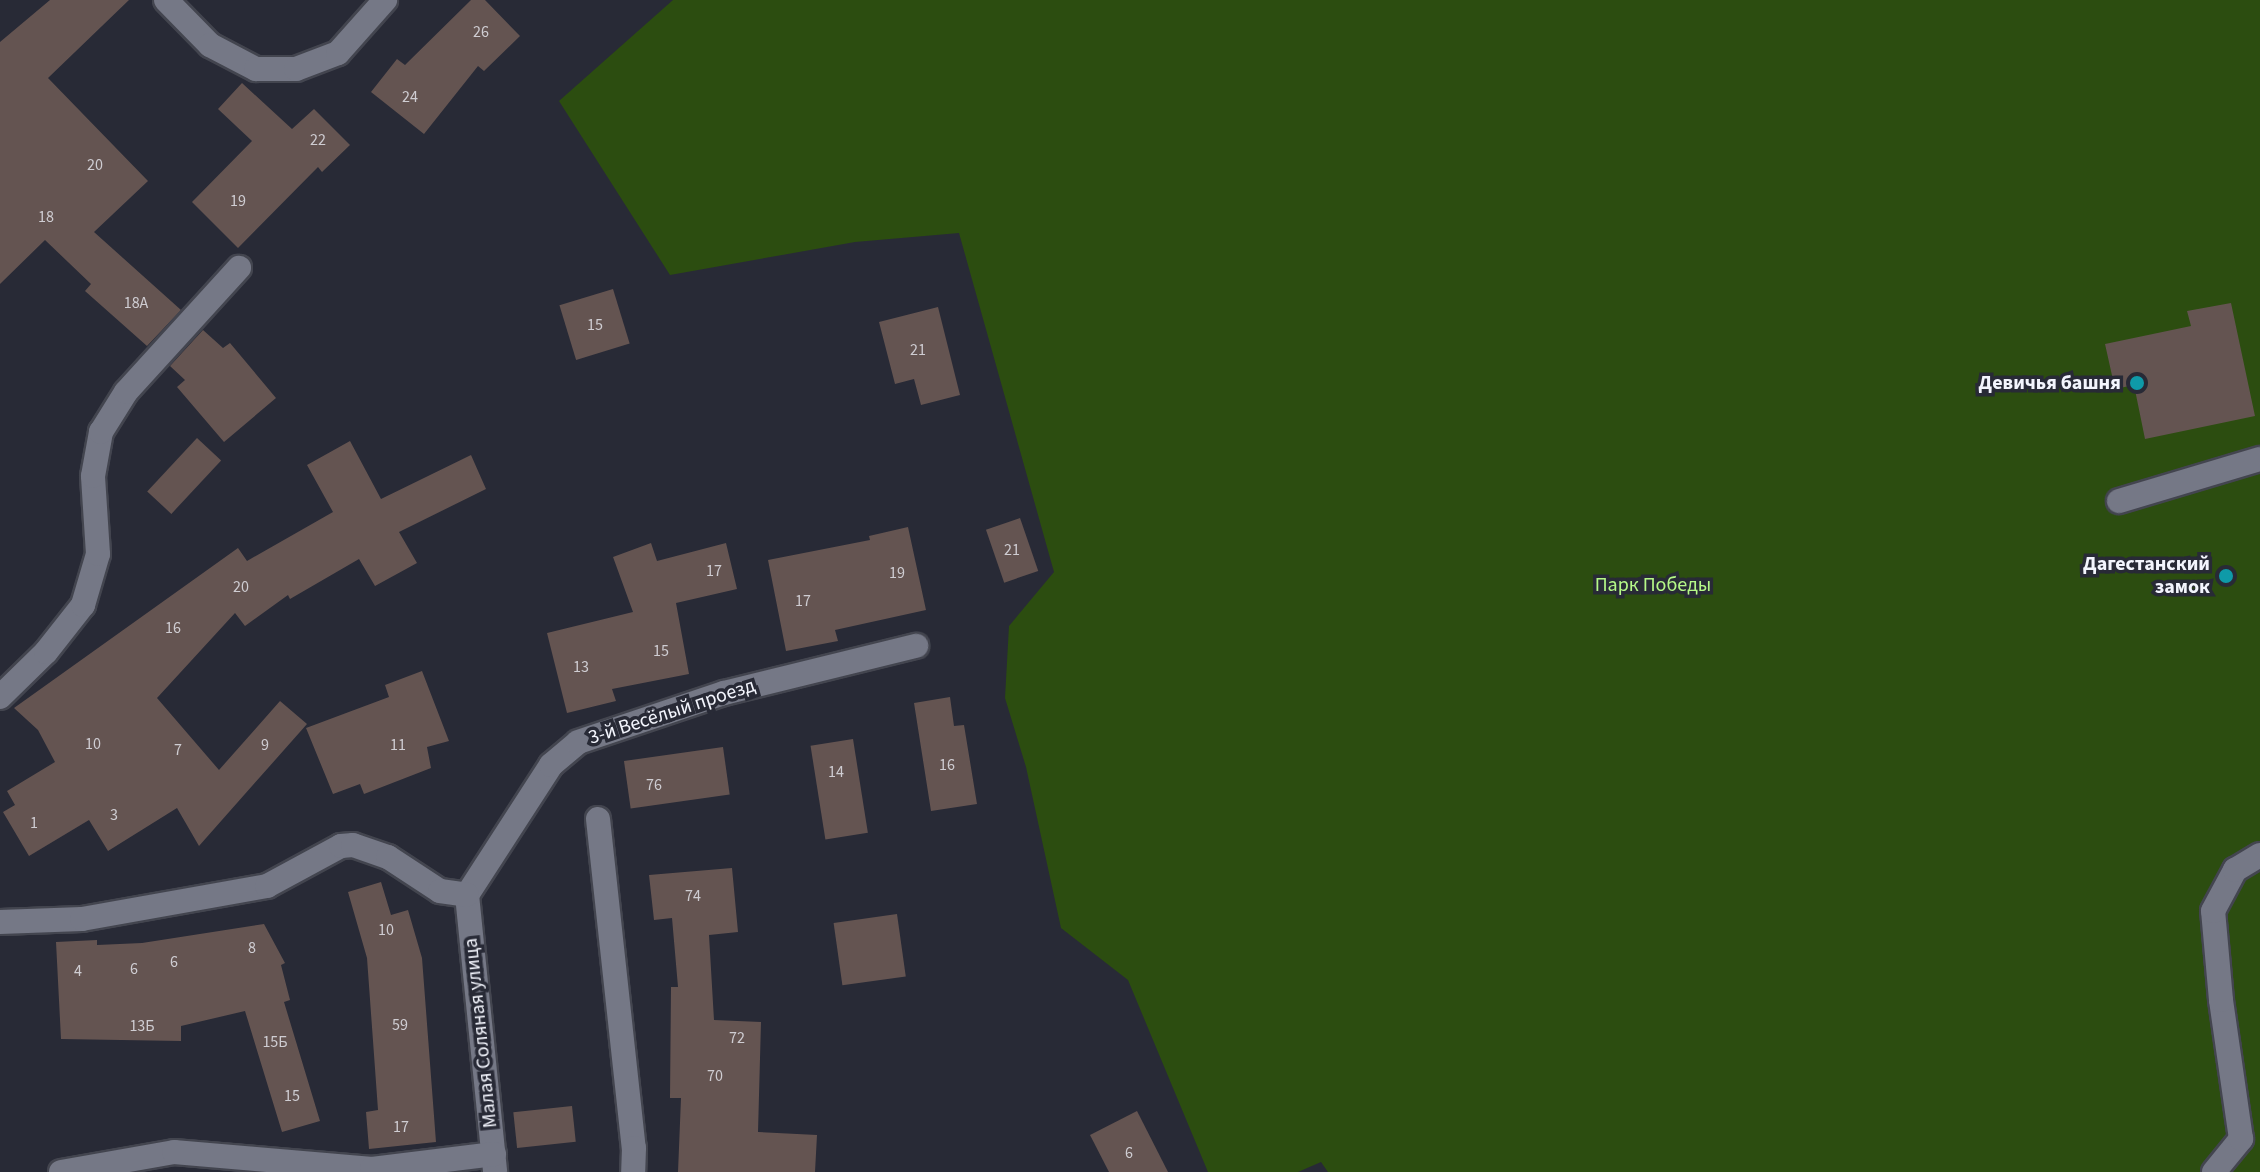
<!DOCTYPE html>
<meta charset="utf-8">
<style>
body{margin:0}
#map{position:relative;width:2260px;height:1172px;overflow:hidden;background:#282a36;font-family:"Source Sans 3",sans-serif}
div>[style]{position:absolute}
.green>*{inset:0;background:#2c4d10}
.building>*{inset:0;background:#645451;transform-origin:0 0}
.roads{filter:drop-shadow(2px 0 #43454f) drop-shadow(-2px 0 #43454f) drop-shadow(0 2px #43454f) drop-shadow(0 -2px #43454f)}
.minor>*{height:24px;margin:-12px;padding:0 12px;transform-origin:12px;border-radius:12px;background:#757886}
.dots>*{width:22px;height:22px;translate:-50% -50%;box-sizing:border-box;border:4px solid #282a36;border-radius:50%}
span{translate:-50% -50%;white-space:nowrap;text-align:center;line-height:1.15;-webkit-text-stroke:7px #282a36;paint-order:stroke}
.number-label{font-size:16px;color:#cfcdd2}
.number-label span{-webkit-text-stroke-width:0}
.poi-label{font-size:20px;color:#f3f5fd;font-weight:700}
.right{translate:-100% -50%;text-align:right}
.park-label{font-size:20px;color:#b5f888}
.street-label{font-size:20px;color:#f3f5fd}
</style>
<div id="map">
<div class="green">
<div style="clip-path:polygon(673px 0,2260px 0,2260px 1172px,1328px 1172px,1321px 1162px,1298px 1172px,1208px 1172px,1128px 980px,1061px 928px,1026px 767px,1005px 698px,1009px 626px,1054px 572px,959px 233px,855px 242px,670px 275px,559px 101px)"></div>
</div>
<div class="building">
<div style="clip-path:polygon(50px 0,129px 0,48px 78px,148px 181px,94px 232px,181px 310px,147px 346px,85px 291px,91px 284px,45px 240px,0 284px,0 42px)"></div>
<div style="clip-path:polygon(471px 0,485px 0,520px 36px,484px 71px,478px 66px,424px 134px,371px 92px,397px 59px,405px 65px)"></div>
<div style="clip-path:polygon(242px 83px,292px 129px,314px 109px,350px 145px,322px 172px,318px 167px,238px 248px,192px 202px,252px 141px,218px 109px)"></div>
<div style="left:613px;top:289px;width:57px;height:56px;rotate:73deg"></div>
<div style="clip-path:polygon(2231px 303px,2255px 416px,2145px 439px,2134px 385px,2115px 389px,2105px 344px,2191px 326px,2187px 311px)"></div>
<div style="clip-path:polygon(938px 307px,960px 395px,921px 405px,914px 379px,895px 384px,879px 322px)"></div>
<div style="clip-path:polygon(203px 330px,223px 348px,230px 343px,276px 398px,224px 442px,177px 387px,185px 380px,170px 366px)"></div>
<div style="left:197px;top:438px;width:33px;height:73px;rotate:43deg"></div>
<div style="clip-path:polygon(350px 441px,381px 499px,471px 455px,486px 489px,399px 532px,417px 563px,375px 586px,359px 559px,290px 599px,288px 595px,245px 626px,235px 613px,157px 698px,219px 770px,280px 701px,307px 724px,199px 846px,177px 808px,108px 851px,89px 820px,29px 856px,3px 812px,15px 805px,7px 791px,55px 762px,38px 730px,14px 708px,238px 548px,247px 561px,333px 512px,307px 465px)"></div>
<div style="left:1020px;top:518px;width:56px;height:36px;rotate:71deg"></div>
<div style="clip-path:polygon(908px 527px,926px 610px,835px 630px,838px 641px,786px 651px,768px 560px,870px 540px,869px 536px)"></div>
<div style="clip-path:polygon(651px 543px,657px 561px,726px 543px,737px 589px,676px 603px,689px 674px,612px 689px,616px 701px,567px 713px,547px 633px,633px 612px,613px 557px)"></div>
<div style="clip-path:polygon(422px 671px,449px 741px,427px 747px,431px 768px,364px 794px,360px 784px,333px 794px,306px 728px,389px 697px,385px 685px)"></div>
<div style="clip-path:polygon(950px 697px,954px 726px,964px 725px,977px 804px,931px 811px,914px 703px)"></div>
<div style="left:853px;top:739px;width:95px;height:43px;rotate:81deg"></div>
<div style="left:723px;top:747px;width:48px;height:100px;rotate:82deg"></div>
<div style="clip-path:polygon(732px 868px,738px 932px,709px 935px,714px 1020px,761px 1022px,758px 1132px,817px 1135px,815px 1172px,678px 1172px,681px 1098px,670px 1098px,671px 987px,678px 987px,672px 918px,654px 920px,649px 875px)"></div>
<div style="clip-path:polygon(381px 882px,391px 915px,408px 910px,422px 958px,436px 1142px,369px 1149px,366px 1112px,378px 1110px,367px 958px,348px 892px)"></div>
<div style="left:897px;top:914px;width:63px;height:64px;rotate:82deg"></div>
<div style="clip-path:polygon(264px 924px,285px 963px,281px 965px,290px 1000px,284px 1002px,320px 1121px,282px 1132px,245px 1011px,181px 1026px,181px 1041px,61px 1039px,56px 942px,97px 940px,97px 945px,142px 943px)"></div>
<div style="left:572px;top:1106px;width:36px;height:59px;rotate:84deg"></div>
<div style="clip-path:polygon(1137px 1111px,1168px 1172px,1109px 1172px,1090px 1135px)"></div>
</div>
<div class="roads">
<div class="minor">
<div style="left:166px;top:0;width:63px;rotate:45.6deg"></div>
<div style="left:210px;top:45px;width:52px;rotate:27.6deg"></div>
<div style="left:256px;top:69px;width:40px"></div>
<div style="left:296px;top:69px;width:45px;rotate:-20.9deg"></div>
<div style="left:338px;top:53px;width:71px;rotate:-48.4deg"></div>
<div style="left:2119px;top:501px;width:147px;rotate:-16.6deg"></div>
<div style="left:0;top:697px;width:64px;rotate:-44.4deg"></div>
<div style="left:46px;top:652px;width:60px;rotate:-51.8deg"></div>
<div style="left:83px;top:605px;width:53px;rotate:-73.6deg"></div>
<div style="left:98px;top:554px;width:78px;rotate:-93.7deg"></div>
<div style="left:93px;top:476px;width:45px;rotate:-79.7deg"></div>
<div style="left:101px;top:432px;width:47px;rotate:-58deg"></div>
<div style="left:126px;top:392px;width:168px;rotate:-47.7deg"></div>
<div style="left:598px;top:819px;width:331px;rotate:83.8deg"></div>
<div style="left:634px;top:1148px;width:24px;rotate:92deg"></div>
<div style="left:467px;top:895px;width:155px;rotate:-57.1deg"></div>
<div style="left:551px;top:765px;width:35px;rotate:-40deg"></div>
<div style="left:578px;top:742px;width:154px;rotate:-18.6deg"></div>
<div style="left:724px;top:693px;width:198px;rotate:-13.8deg"></div>
<div style="left:467px;top:895px;width:278px;rotate:84.2deg"></div>
<div style="left:0;top:922px;width:82px;rotate:-2.1deg"></div>
<div style="left:82px;top:919px;width:188px;rotate:-10.1deg"></div>
<div style="left:267px;top:886px;width:84px;rotate:-28.4deg"></div>
<div style="left:341px;top:846px;width:12px;rotate:-5deg"></div>
<div style="left:353px;top:845px;width:37px;rotate:19deg"></div>
<div style="left:388px;top:857px;width:62px;rotate:33.2deg"></div>
<div style="left:440px;top:891px;width:27px;rotate:8deg"></div>
<div style="left:61px;top:1172px;width:115px;rotate:-10deg"></div>
<div style="left:174px;top:1152px;width:199px;rotate:4.9deg"></div>
<div style="left:372px;top:1169px;width:123px;rotate:-7deg"></div>
<div style="left:2214px;top:1172px;width:43px;rotate:-50.7deg"></div>
<div style="left:2241px;top:1139px;width:140px;rotate:-98.2deg"></div>
<div style="left:2221px;top:1000px;width:89px;rotate:-95.1deg"></div>
<div style="left:2213px;top:911px;width:47px;rotate:-61.8deg"></div>
<div style="left:2235px;top:870px;width:29px;rotate:-31deg"></div>
</div>
</div>
<div class="dots">
<div style="left:2137px;top:383px;background:#0f9aa8"></div>
<div style="left:2226px;top:576px;background:#0f9aa8"></div>
</div>
<div class="number-label">
<span style="left:481px;top:32px">26</span>
<span style="left:410px;top:97px">24</span>
<span style="left:318px;top:140px">22</span>
<span style="left:95px;top:165px">20</span>
<span style="left:238px;top:201px">19</span>
<span style="left:46px;top:217px">18</span>
<span style="left:136px;top:303px">18А</span>
<span style="left:595px;top:325px">15</span>
<span style="left:918px;top:350px">21</span>
<span style="left:1012px;top:550px">21</span>
<span style="left:714px;top:571px">17</span>
<span style="left:897px;top:573px">19</span>
<span style="left:241px;top:587px">20</span>
<span style="left:803px;top:601px">17</span>
<span style="left:173px;top:628px">16</span>
<span style="left:661px;top:651px">15</span>
<span style="left:581px;top:667px">13</span>
<span style="left:93px;top:744px">10</span>
<span style="left:265px;top:745px">9</span>
<span style="left:398px;top:745px">11</span>
<span style="left:178px;top:750px">7</span>
<span style="left:947px;top:765px">16</span>
<span style="left:836px;top:772px">14</span>
<span style="left:654px;top:785px">76</span>
<span style="left:114px;top:815px">3</span>
<span style="left:34px;top:823px">1</span>
<span style="left:693px;top:896px">74</span>
<span style="left:386px;top:930px">10</span>
<span style="left:252px;top:948px">8</span>
<span style="left:174px;top:962px">6</span>
<span style="left:134px;top:969px">6</span>
<span style="left:78px;top:971px">4</span>
<span style="left:400px;top:1025px">59</span>
<span style="left:142px;top:1026px">13Б</span>
<span style="left:737px;top:1038px">72</span>
<span style="left:275px;top:1042px">15Б</span>
<span style="left:715px;top:1076px">70</span>
<span style="left:292px;top:1096px">15</span>
<span style="left:401px;top:1127px">17</span>
<span style="left:1129px;top:1153px">6</span>
</div>
<div class="poi-label">
<span class="right" style="left:2121px;top:383px">Девичья башня</span>
<span class="right" style="left:2210px;top:576px">Дагестанский<br>замок</span>
</div>
<div class="park-label">
<span style="left:1653px;top:585px">Парк Победы</span>
</div>
<div class="street-label">
<span style="left:672px;top:712px;rotate:-18deg">3-й Весёлый проезд</span>
<span style="left:481px;top:1033px;rotate:-96deg">Малая Соляная улица</span>
</div>
</div>
